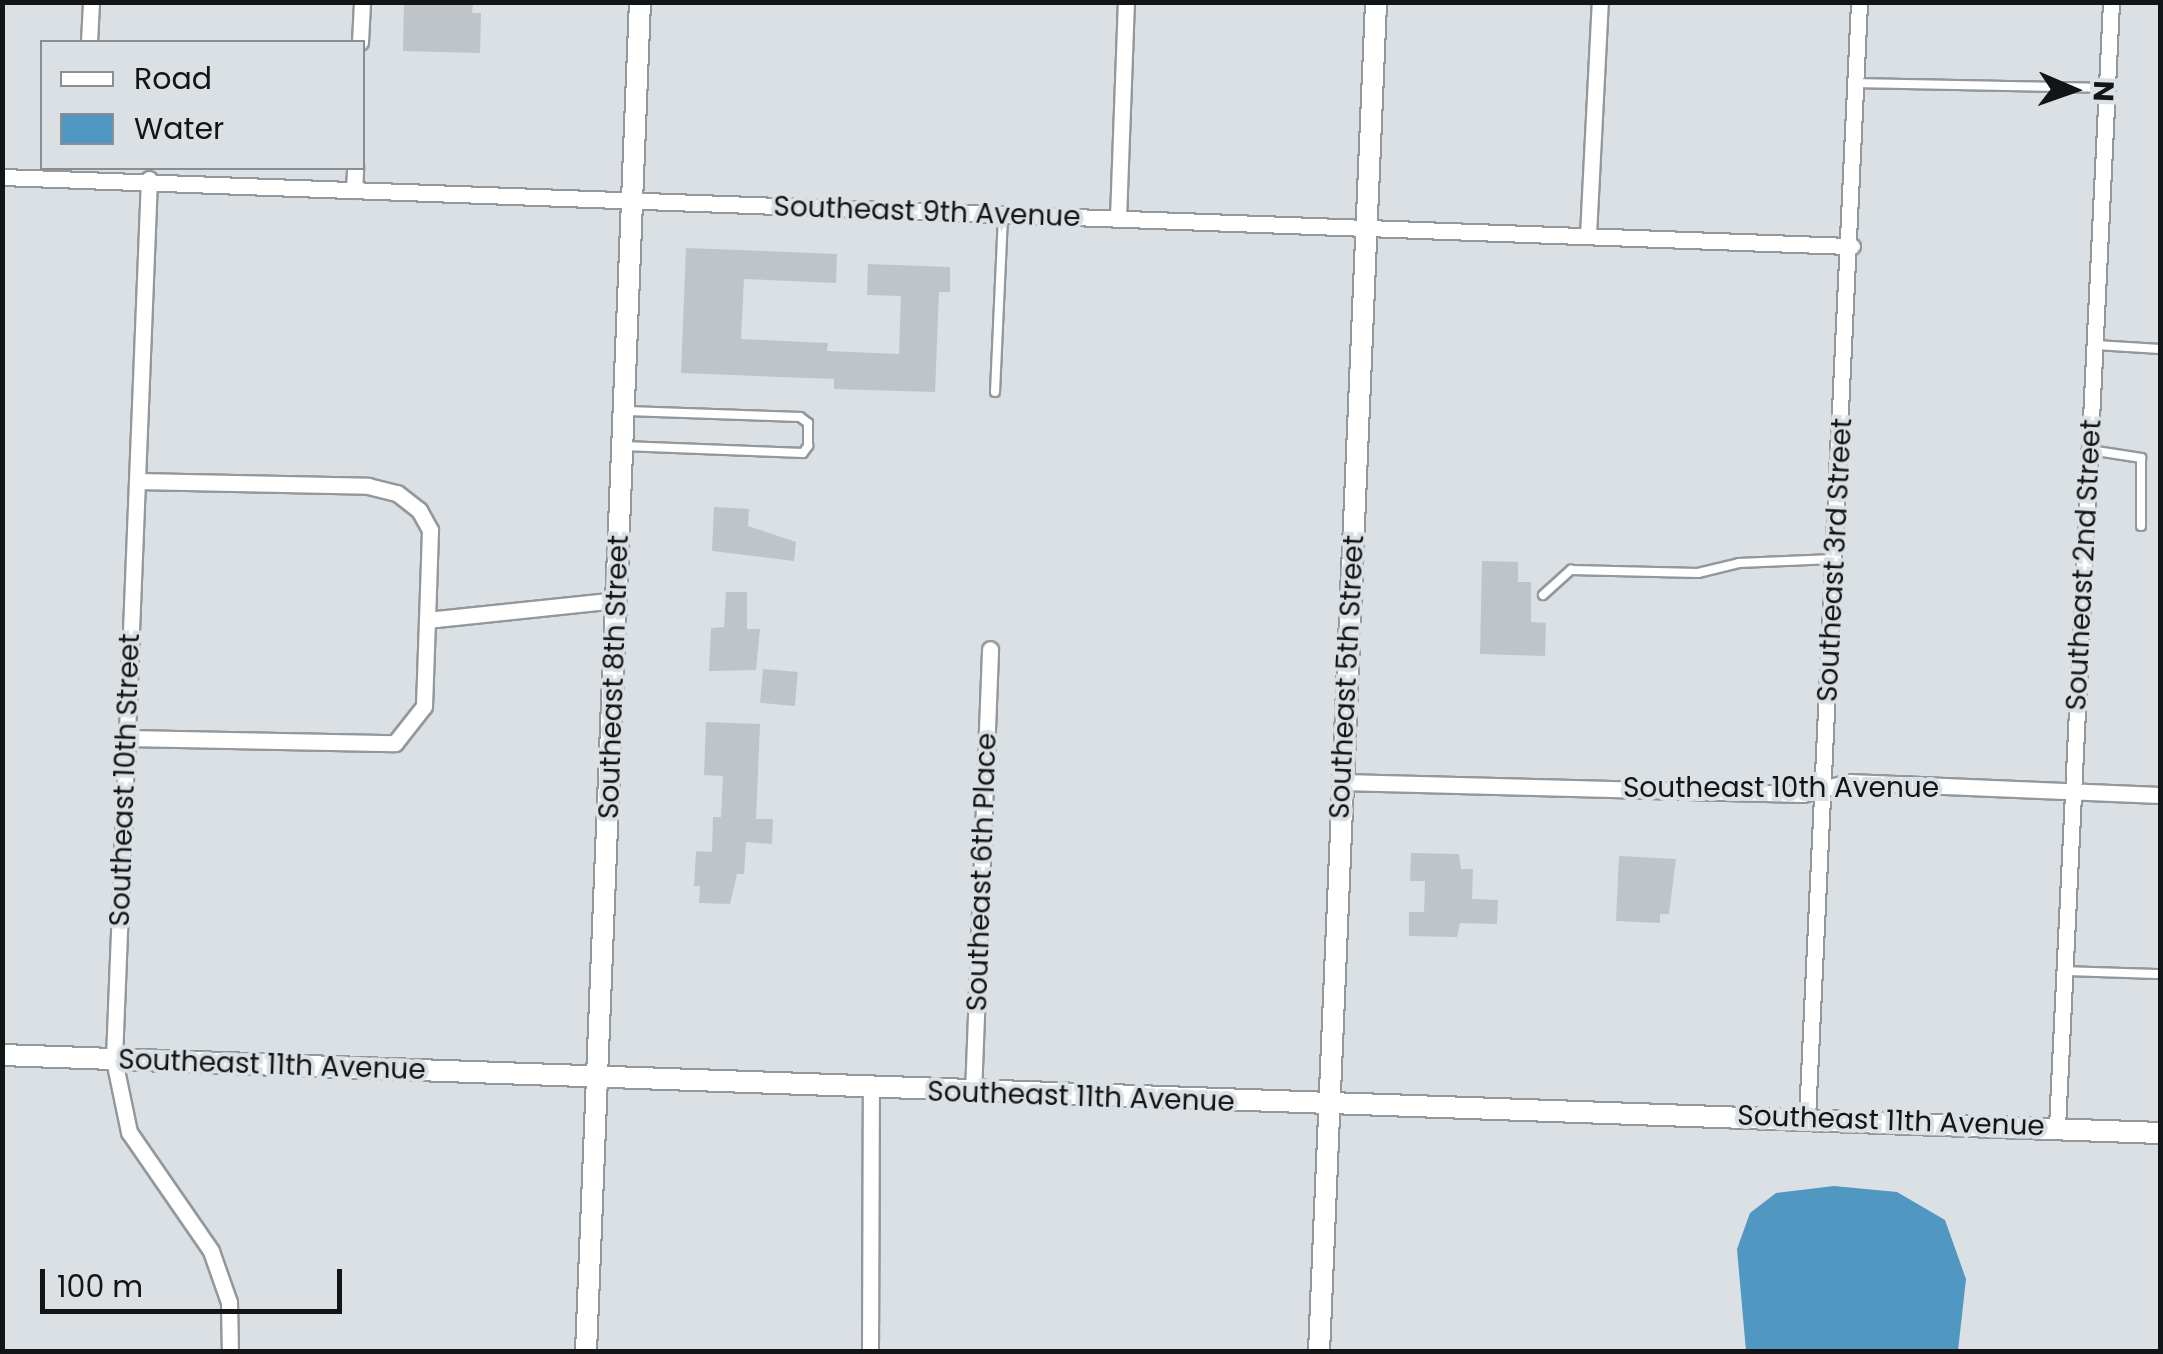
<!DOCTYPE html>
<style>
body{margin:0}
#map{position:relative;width:2163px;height:1354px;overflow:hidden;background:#dbe0e4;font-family:Poppins,sans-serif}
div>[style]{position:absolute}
.water>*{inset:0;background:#5098c2}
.building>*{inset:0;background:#bec4c7;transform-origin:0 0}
.roads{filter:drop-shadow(2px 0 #93989c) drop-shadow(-2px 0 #93989c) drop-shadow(0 2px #93989c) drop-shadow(0 -2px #93989c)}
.service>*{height:8px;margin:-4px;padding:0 4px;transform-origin:4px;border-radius:4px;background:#fff}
.minor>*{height:15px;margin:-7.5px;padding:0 7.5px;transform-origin:7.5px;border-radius:7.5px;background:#fff}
.tertiary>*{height:20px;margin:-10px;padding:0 10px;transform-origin:10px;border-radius:10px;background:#fff}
span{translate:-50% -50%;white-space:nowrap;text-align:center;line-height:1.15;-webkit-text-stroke:8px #dbe0e4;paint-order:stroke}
.street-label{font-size:28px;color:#121415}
.frame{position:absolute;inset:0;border:5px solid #121415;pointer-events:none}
.legend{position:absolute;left:40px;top:40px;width:325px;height:130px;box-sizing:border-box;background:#dbe0e4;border:2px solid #8b8e91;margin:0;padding:12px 18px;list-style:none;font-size:30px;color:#121415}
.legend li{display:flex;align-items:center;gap:20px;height:50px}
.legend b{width:50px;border:2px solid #8b8e91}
.north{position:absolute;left:2023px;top:40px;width:100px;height:100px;-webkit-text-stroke:8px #dbe0e4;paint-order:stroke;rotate:92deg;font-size:28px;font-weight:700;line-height:40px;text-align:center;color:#121415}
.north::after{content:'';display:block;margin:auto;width:35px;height:45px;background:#121415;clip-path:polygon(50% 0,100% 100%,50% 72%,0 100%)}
.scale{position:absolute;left:40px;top:1269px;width:302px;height:45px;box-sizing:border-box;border:5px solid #121415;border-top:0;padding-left:12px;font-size:30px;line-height:35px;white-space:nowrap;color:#121415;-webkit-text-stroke:8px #dbe0e4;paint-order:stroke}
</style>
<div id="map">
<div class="water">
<div style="clip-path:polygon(1834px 1186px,1897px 1192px,1945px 1220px,1966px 1279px,1958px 1351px,1746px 1351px,1737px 1249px,1750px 1213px,1776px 1193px)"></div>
</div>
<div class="building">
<div style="clip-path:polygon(404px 2px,473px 2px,472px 13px,481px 13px,480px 53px,403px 51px)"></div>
<div style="clip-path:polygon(686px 248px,837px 254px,836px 283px,744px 279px,741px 339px,828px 343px,827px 351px,899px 354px,901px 296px,867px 295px,868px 264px,950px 267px,950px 292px,939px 292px,935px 392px,834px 389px,834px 379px,681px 373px)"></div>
<div style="clip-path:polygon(714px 507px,749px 509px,748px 526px,796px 542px,794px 561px,712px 551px)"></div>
<div style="clip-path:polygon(1482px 561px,1518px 562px,1518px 582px,1531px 582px,1531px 622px,1546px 623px,1545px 656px,1480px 654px)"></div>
<div style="clip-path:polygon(726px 592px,747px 592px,747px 629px,760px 629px,756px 670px,709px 671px,711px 628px,724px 627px)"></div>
<div style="left:763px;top:669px;width:35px;height:34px;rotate:5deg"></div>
<div style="clip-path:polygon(706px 722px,760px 724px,756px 819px,773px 819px,772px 844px,746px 842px,744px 874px,737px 874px,730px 904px,699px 903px,700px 886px,694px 886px,696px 851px,712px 852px,713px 817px,721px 817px,723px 776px,704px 775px)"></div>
<div style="clip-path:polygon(1411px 853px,1459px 854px,1461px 869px,1473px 869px,1472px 899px,1498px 900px,1497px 924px,1460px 923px,1457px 937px,1409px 936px,1409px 912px,1424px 912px,1425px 881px,1410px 881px)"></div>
<div style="clip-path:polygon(1619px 856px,1676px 859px,1669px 914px,1660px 914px,1660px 923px,1616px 921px)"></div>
</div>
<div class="roads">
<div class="service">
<div style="left:1857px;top:83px;width:250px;rotate:1.1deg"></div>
<div style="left:2096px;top:345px;width:64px;rotate:3.6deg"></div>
<div style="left:995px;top:392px;width:177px;rotate:-87.4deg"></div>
<div style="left:623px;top:446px;width:180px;rotate:2.2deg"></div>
<div style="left:803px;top:453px;width:9px;rotate:-54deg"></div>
<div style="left:808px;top:446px;width:23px;rotate:-90deg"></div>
<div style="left:808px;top:423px;width:10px;rotate:-143deg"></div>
<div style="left:800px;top:417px;width:173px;rotate:-178deg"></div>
<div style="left:2090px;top:450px;width:52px;rotate:8.9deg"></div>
<div style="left:2141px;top:458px;width:68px;rotate:90deg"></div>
<div style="left:1543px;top:595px;width:38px;rotate:-42deg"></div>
<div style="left:1571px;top:570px;width:127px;rotate:1.4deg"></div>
<div style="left:1698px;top:573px;width:42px;rotate:-13.7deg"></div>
<div style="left:1739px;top:563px;width:94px;rotate:-2.4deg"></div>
<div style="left:2064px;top:971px;width:96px;rotate:1.8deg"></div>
</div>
<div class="minor">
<div style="left:89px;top:42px;width:40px;rotate:-87.1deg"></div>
<div style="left:360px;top:42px;width:40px;rotate:-87.1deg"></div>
<div style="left:2px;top:177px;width:1851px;rotate:2.14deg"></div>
<div style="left:149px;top:179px;width:882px;rotate:92.28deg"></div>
<div style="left:114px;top:1060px;width:74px;rotate:78.2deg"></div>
<div style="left:129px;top:1132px;width:145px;rotate:55.4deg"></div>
<div style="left:211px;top:1251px;width:54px;rotate:70.6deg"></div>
<div style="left:229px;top:1302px;width:50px;rotate:88.9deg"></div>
<div style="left:354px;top:190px;width:22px;rotate:-87deg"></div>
<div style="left:1118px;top:218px;width:216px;rotate:-87.9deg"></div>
<div style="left:1588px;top:235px;width:233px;rotate:-87.1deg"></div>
<div style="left:137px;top:481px;width:231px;rotate:1.2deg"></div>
<div style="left:368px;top:486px;width:30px;rotate:14deg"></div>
<div style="left:397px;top:493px;width:28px;rotate:38deg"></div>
<div style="left:419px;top:510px;width:23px;rotate:61deg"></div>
<div style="left:430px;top:530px;width:90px;rotate:91.9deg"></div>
<div style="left:127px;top:738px;width:268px;rotate:1.1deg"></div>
<div style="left:395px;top:743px;width:47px;rotate:-51.9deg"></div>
<div style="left:424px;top:706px;width:86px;rotate:-88deg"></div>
<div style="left:427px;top:620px;width:190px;rotate:-6deg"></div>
<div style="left:1342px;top:782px;width:461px;rotate:1.5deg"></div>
<div style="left:1803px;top:794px;width:48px;rotate:-14.6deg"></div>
<div style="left:1849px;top:782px;width:311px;rotate:2.4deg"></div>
<div style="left:973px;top:1094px;width:445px;rotate:-87.8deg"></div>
<div style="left:1807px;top:1118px;width:1117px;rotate:-87.33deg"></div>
<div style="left:2057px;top:1127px;width:1126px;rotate:-87.25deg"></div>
<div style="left:870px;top:1352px;width:261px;rotate:-89.8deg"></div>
</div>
<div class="tertiary">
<div style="left:2px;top:1055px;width:2159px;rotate:2.07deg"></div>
<div style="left:586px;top:1352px;width:1351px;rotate:-87.71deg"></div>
<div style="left:1319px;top:1352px;width:1351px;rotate:-87.58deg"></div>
</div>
</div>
<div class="street-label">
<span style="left:927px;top:212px;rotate:2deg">Southeast 9th Avenue</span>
<span style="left:1835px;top:560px;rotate:-87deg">Southeast 3rd Street</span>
<span style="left:2084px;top:565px;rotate:-87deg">Southeast 2nd Street</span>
<span style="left:614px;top:677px;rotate:-88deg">Southeast 8th Street</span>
<span style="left:1347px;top:677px;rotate:-87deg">Southeast 5th Street</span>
<span style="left:125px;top:780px;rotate:-88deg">Southeast 10th Street</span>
<span style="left:1781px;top:788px">Southeast 10th Avenue</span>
<span style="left:982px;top:872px;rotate:-88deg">Southeast 6th Place</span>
<span style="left:272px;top:1065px;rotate:2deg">Southeast 11th Avenue</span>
<span style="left:1081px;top:1097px;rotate:2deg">Southeast 11th Avenue</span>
<span style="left:1891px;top:1121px;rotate:2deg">Southeast 11th Avenue</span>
</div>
<div class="frame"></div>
<ul class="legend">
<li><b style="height:12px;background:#fff"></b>Road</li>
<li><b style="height:28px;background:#5098c2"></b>Water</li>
</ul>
<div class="north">N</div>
<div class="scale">100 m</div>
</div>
